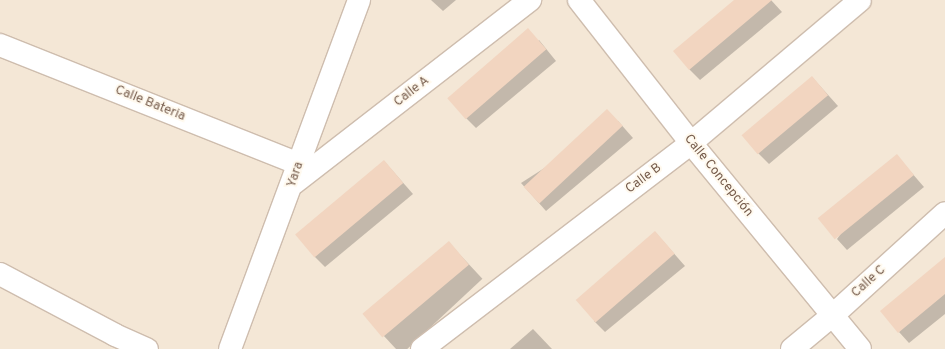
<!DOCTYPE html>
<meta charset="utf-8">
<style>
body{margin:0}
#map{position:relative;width:945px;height:349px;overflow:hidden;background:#fcf5e8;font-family:Overpass,sans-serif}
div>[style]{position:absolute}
.residential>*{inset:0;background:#f4e7d6;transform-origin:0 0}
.shadow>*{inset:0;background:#0003;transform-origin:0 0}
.building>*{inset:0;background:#f2d5c0;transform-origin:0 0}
.roads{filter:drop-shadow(1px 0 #cebdae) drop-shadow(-1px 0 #cebdae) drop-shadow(0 1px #cebdae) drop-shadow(0 -1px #cebdae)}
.minor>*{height:22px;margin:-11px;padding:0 11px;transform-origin:11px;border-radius:11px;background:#fff}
.tertiary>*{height:22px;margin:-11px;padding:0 11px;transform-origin:11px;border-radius:11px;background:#fff}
span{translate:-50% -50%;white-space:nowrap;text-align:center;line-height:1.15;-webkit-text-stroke:4px #fff9ee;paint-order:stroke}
.street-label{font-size:13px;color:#765c4c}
</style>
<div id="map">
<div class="residential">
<div style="left:0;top:0;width:945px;height:349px"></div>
</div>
<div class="shadow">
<div style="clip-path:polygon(431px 0,456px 0,443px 11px)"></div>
<div style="clip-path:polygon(736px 0,771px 0,782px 12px,700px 80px,689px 69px)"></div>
<div style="clip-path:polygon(539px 40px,556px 61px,476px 128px,465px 117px)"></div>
<div style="clip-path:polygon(812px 77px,838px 106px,769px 164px,758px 153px)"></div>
<div style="clip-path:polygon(618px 121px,633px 138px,546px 211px,521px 183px)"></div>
<div style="clip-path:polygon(897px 156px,924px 187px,847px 250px,837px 239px)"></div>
<div style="clip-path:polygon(384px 161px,413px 194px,325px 267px,314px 256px)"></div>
<div style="clip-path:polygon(655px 232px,685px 266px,605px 332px,594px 321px)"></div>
<div style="left:449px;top:243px;width:49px;height:111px;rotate:47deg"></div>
<div style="clip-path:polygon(945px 258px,945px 314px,909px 343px,899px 332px)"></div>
<div style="clip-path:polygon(533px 329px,552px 349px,510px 349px)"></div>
</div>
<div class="building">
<div style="clip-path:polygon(734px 0,772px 0,689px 70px,673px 51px)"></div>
<div style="left:528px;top:28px;width:28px;height:107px;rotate:49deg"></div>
<div style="left:812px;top:76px;width:25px;height:92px;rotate:50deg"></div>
<div style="left:607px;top:109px;width:23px;height:114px;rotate:47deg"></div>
<div style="left:897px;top:154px;width:27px;height:102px;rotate:51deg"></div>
<div style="left:384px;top:160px;width:30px;height:116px;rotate:50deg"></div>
<div style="left:655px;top:231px;width:30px;height:105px;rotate:49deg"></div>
<div style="left:449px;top:241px;width:31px;height:113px;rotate:50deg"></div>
<div style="clip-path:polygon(945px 257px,945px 294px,898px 333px,880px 311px)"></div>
</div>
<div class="roads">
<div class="minor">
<div style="left:579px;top:0;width:182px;rotate:51.9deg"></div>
<div style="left:691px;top:143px;width:266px;rotate:50.6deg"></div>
<div style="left:0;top:45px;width:322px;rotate:21.7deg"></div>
<div style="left:294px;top:183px;width:299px;rotate:-37.8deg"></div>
<div style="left:230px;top:349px;width:372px;rotate:-69.7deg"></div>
<div style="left:422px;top:349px;width:339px;rotate:-37.4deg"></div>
<div style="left:691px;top:143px;width:221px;rotate:-40.2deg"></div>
<div style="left:792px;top:349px;width:53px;rotate:-39.7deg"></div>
<div style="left:833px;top:315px;width:151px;rotate:-42.3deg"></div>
</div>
<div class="tertiary">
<div style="left:0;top:274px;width:130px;rotate:27.9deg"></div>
<div style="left:115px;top:335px;width:35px;rotate:24deg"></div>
</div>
</div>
<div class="street-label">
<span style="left:412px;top:92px;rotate:-38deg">Calle A</span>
<span style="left:150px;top:104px;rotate:22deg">Calle Bateria</span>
<span style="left:296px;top:175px;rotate:-71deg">Yara</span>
<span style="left:718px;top:176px;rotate:51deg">Calle Concepción</span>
<span style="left:644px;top:179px;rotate:-37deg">Calle B</span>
<span style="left:869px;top:282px;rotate:-42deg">Calle C</span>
</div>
</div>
